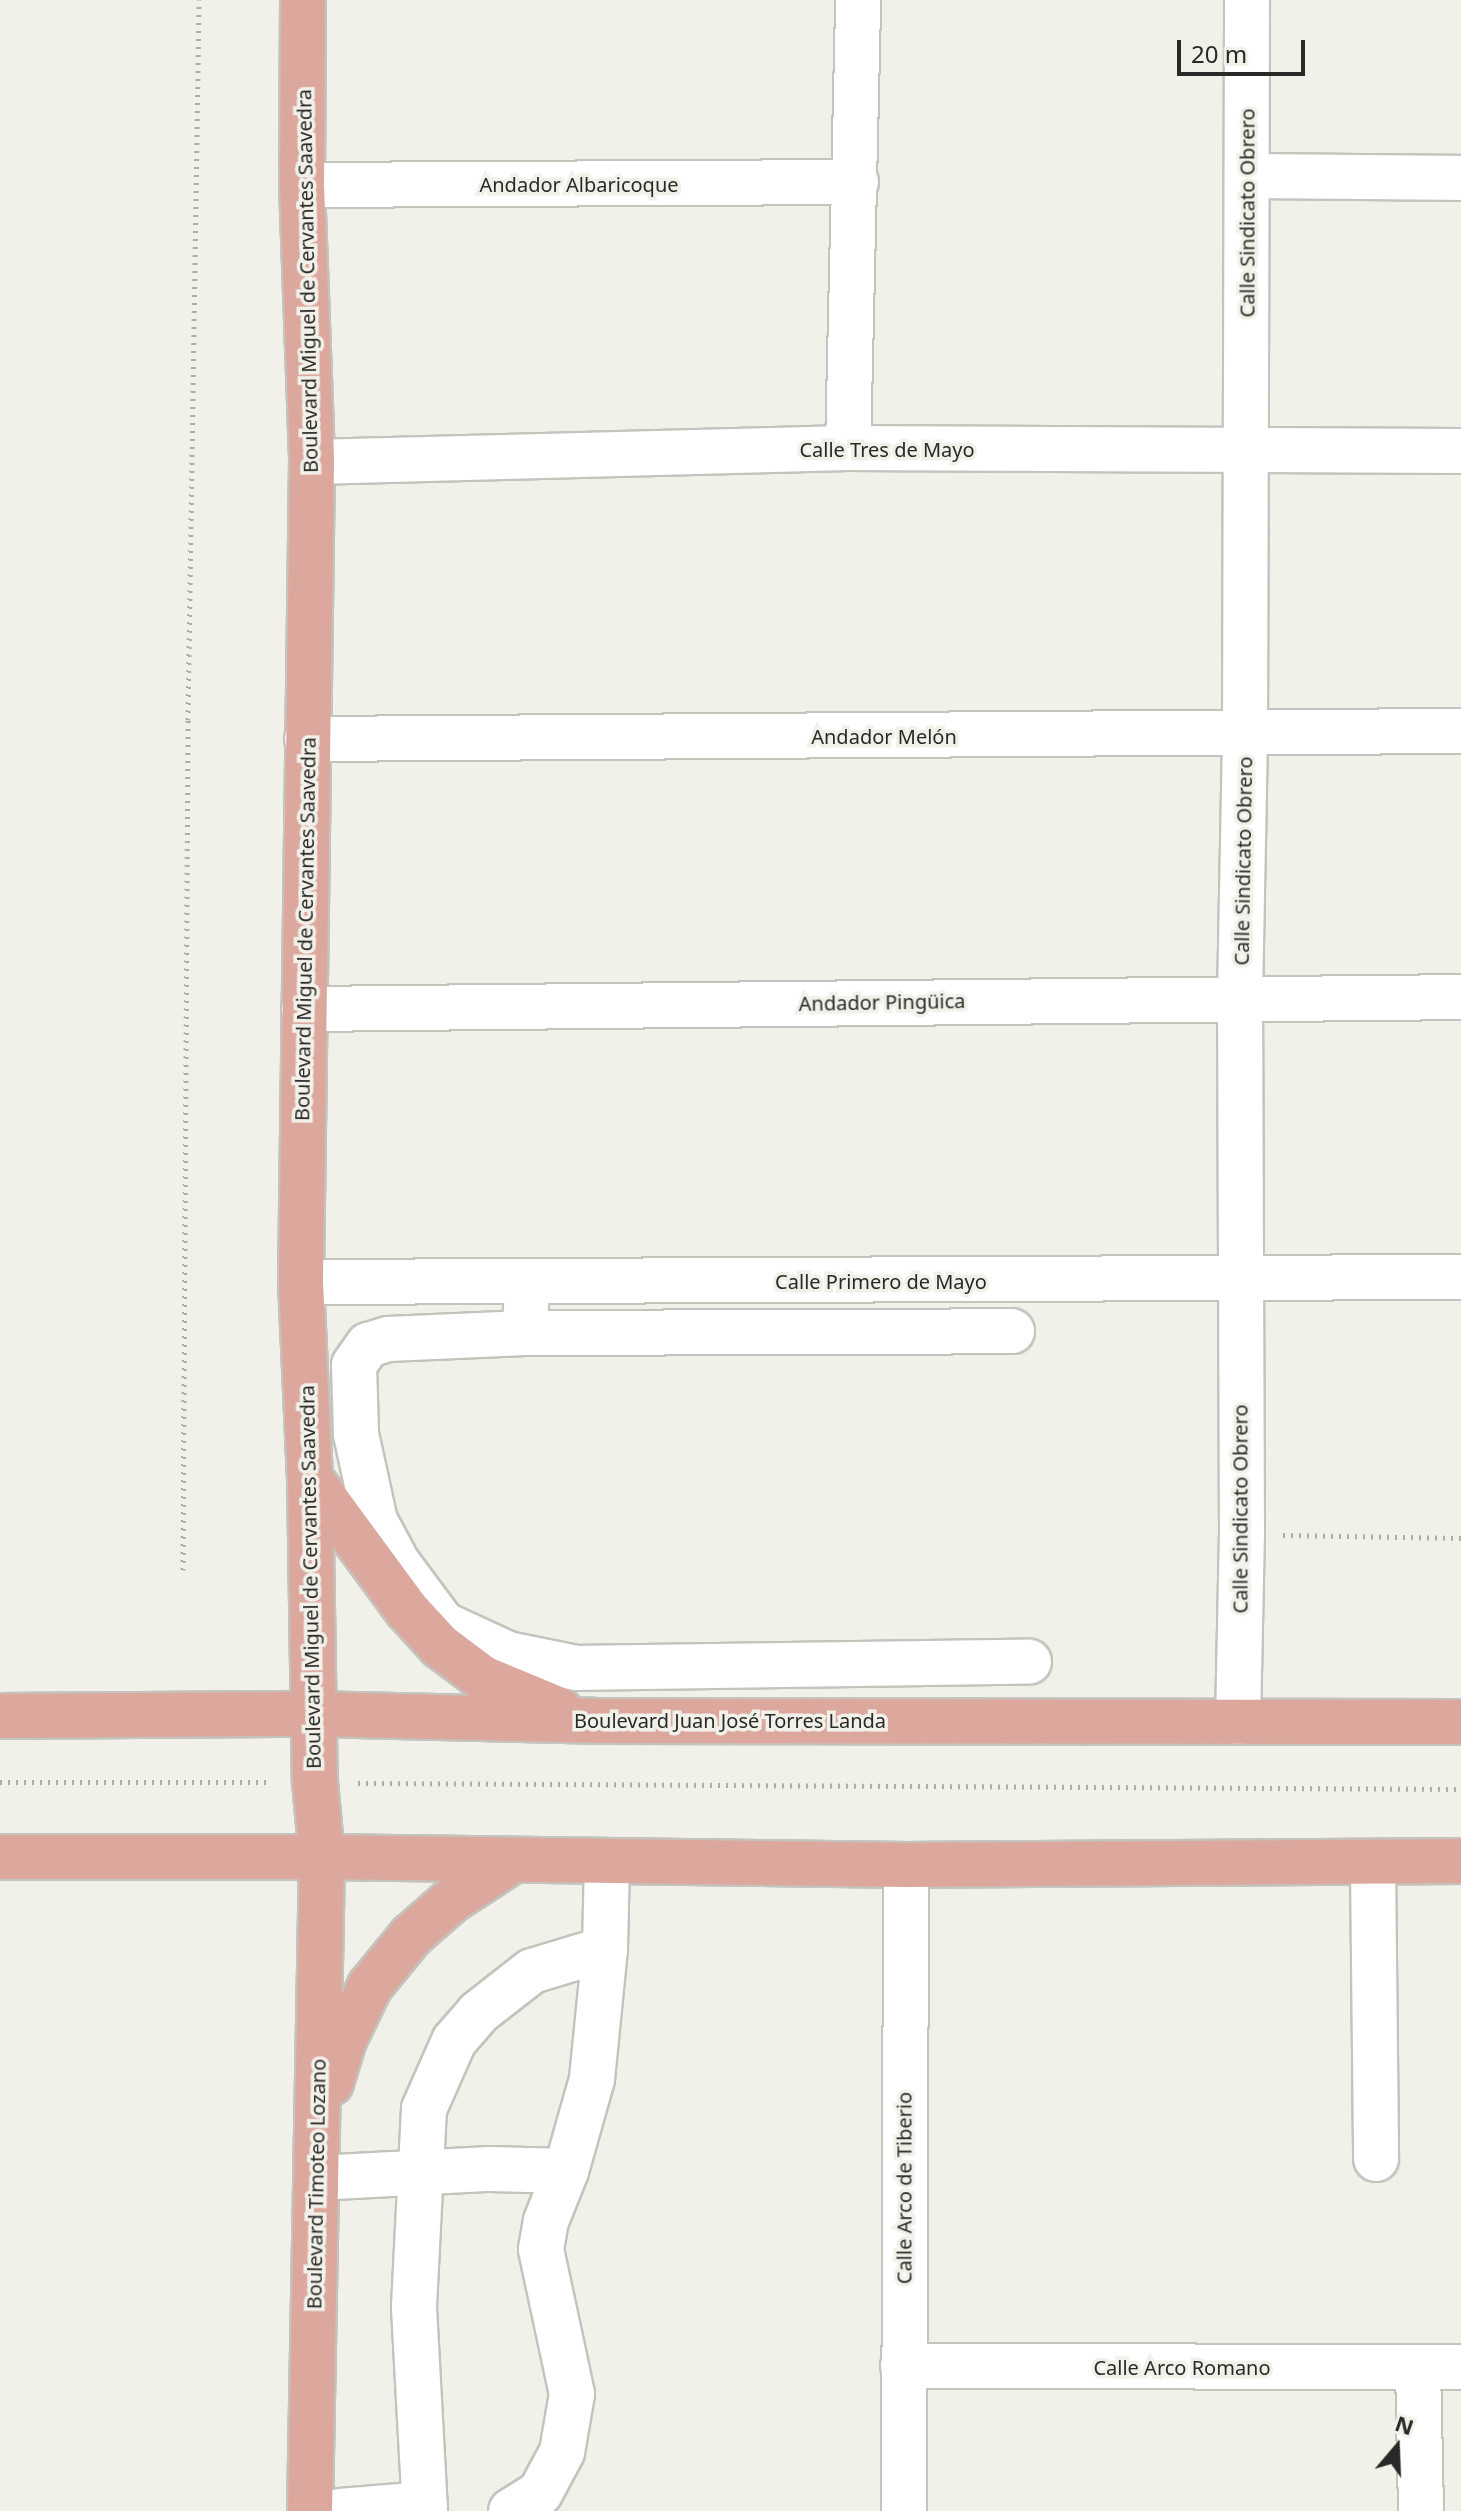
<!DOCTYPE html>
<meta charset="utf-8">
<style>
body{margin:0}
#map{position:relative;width:1461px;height:2511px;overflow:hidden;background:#f1f0e9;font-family:"Noto Sans",sans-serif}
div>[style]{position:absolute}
.path>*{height:5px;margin-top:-2.5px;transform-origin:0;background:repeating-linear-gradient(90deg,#adaca6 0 2px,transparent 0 8px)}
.roads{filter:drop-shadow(2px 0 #c4c3bc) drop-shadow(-2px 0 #c4c3bc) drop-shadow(0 2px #c4c3bc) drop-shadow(0 -2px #c4c3bc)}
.minor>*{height:44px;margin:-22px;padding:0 22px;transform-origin:22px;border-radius:22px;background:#fff}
.major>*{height:44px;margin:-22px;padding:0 22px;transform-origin:22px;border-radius:22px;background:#dca89e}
span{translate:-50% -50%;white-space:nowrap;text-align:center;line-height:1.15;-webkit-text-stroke:7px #f1f0e9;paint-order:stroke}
.street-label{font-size:20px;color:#2a2927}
.north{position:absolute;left:1357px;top:2407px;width:80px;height:80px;-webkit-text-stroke:6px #f1f0e9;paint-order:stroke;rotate:19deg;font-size:22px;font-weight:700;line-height:32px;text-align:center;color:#2a2927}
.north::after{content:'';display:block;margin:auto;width:28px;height:36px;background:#2a2927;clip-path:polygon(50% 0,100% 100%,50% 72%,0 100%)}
.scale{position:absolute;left:1177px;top:40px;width:128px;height:36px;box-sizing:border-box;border:4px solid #2a2927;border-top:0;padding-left:10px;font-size:24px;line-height:28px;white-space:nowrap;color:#2a2927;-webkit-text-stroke:6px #f1f0e9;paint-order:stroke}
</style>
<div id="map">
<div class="path">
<div style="left:1283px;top:1535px;width:178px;rotate:1deg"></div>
<div style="left:183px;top:1570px;width:850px;rotate:-89.66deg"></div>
<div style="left:188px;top:720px;width:720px;rotate:-89.12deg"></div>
<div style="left:0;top:1782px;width:272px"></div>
<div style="left:358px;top:1783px;width:1103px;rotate:0.31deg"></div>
</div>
<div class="roads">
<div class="minor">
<div style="left:1248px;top:176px;width:213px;rotate:0.5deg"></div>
<div style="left:302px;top:185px;width:554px;rotate:-0.31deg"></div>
<div style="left:848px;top:448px;width:448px;rotate:-88.7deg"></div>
<div style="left:312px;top:462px;width:536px;rotate:-1.5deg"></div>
<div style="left:848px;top:448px;width:613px;rotate:0.28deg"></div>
<div style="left:307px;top:739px;width:1154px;rotate:-0.4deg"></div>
<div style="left:304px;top:1009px;width:1157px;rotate:-0.59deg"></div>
<div style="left:527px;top:1281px;width:52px;rotate:92.2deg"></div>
<div style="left:525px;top:1333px;width:137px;rotate:177.5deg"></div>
<div style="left:388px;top:1339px;width:21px;rotate:163deg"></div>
<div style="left:368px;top:1345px;width:24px;rotate:125deg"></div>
<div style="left:354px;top:1365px;width:69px;rotate:88.3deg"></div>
<div style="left:356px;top:1434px;width:89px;rotate:77.7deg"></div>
<div style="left:375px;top:1521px;width:47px;rotate:61.8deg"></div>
<div style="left:397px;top:1562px;width:77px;rotate:53.4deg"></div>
<div style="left:443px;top:1624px;width:72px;rotate:24.8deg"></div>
<div style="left:508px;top:1654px;width:69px;rotate:11.6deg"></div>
<div style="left:576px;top:1668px;width:453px;rotate:-0.8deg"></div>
<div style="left:301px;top:1282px;width:1160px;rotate:-0.25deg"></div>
<div style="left:525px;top:1333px;width:487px;rotate:-0.2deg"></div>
<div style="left:1238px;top:1722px;width:188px;rotate:-88.8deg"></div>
<div style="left:1242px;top:1534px;width:536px;rotate:-90.21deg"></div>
<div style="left:1240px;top:998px;width:265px;rotate:-88.9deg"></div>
<div style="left:1245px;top:733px;width:733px;rotate:-89.84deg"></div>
<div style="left:1373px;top:1862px;width:297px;rotate:89.4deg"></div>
<div style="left:316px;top:2178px;width:174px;rotate:-3deg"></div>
<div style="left:490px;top:2169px;width:76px;rotate:1.5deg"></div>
<div style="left:903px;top:2366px;width:558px;rotate:0.1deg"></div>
<div style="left:1418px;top:2367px;width:144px;rotate:88.8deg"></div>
<div style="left:340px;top:2511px;width:85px;rotate:-4.7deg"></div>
<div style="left:425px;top:2511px;width:205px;rotate:-93.1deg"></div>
<div style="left:414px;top:2306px;width:197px;rotate:-87.1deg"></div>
<div style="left:424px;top:2109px;width:74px;rotate:-66.2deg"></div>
<div style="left:454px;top:2041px;width:37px;rotate:-49deg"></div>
<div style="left:478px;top:2013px;width:68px;rotate:-37.9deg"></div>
<div style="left:532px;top:1971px;width:76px;rotate:-16.8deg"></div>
<div style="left:511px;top:2511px;width:34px;rotate:-32deg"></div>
<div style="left:540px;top:2493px;width:47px;rotate:-61.8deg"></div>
<div style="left:562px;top:2452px;width:59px;rotate:-80.2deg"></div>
<div style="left:572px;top:2394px;width:148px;rotate:-102.1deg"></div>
<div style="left:541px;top:2249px;width:28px;rotate:-80deg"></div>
<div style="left:546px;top:2221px;width:54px;rotate:-68.2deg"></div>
<div style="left:566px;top:2171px;width:96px;rotate:-74.2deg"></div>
<div style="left:592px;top:2079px;width:131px;rotate:-84.3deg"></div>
<div style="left:605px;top:1949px;width:87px;rotate:-88.7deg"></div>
<div style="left:904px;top:2511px;width:646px;rotate:-89.82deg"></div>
</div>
<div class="major">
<div style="left:303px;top:0;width:185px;rotate:90.3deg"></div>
<div style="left:302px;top:185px;width:277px;rotate:87.9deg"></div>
<div style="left:312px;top:462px;width:820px;rotate:90.77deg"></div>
<div style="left:301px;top:1282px;width:196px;rotate:87.4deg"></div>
<div style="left:310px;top:1478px;width:304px;rotate:89.1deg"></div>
<div style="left:315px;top:1782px;width:75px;rotate:84.7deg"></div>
<div style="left:322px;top:1857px;width:654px;rotate:91.05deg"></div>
<div style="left:310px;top:1478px;width:164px;rotate:53.7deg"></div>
<div style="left:407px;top:1610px;width:49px;rotate:47.5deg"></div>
<div style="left:440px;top:1646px;width:54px;rotate:36.7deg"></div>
<div style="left:483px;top:1678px;width:83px;rotate:22.6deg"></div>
<div style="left:0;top:1716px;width:314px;rotate:-0.4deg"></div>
<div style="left:314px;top:1714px;width:281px;rotate:1.4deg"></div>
<div style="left:595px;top:1721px;width:866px;rotate:0.07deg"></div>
<div style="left:0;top:1857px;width:322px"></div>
<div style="left:322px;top:1857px;width:584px;rotate:0.78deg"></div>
<div style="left:906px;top:1865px;width:555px;rotate:-0.41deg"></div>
<div style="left:331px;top:2083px;width:45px;rotate:-73.2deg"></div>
<div style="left:344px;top:2040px;width:60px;rotate:-64.3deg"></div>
<div style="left:370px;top:1986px;width:65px;rotate:-50.6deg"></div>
<div style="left:411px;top:1936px;width:55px;rotate:-41.3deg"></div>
<div style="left:452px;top:1900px;width:72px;rotate:-33deg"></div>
</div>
</div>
<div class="street-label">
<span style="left:579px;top:184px">Andador Albaricoque</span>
<span style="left:1247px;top:213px;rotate:-90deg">Calle Sindicato Obrero</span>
<span style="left:307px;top:281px;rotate:-91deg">Boulevard Miguel de Cervantes Saavedra</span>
<span style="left:887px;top:449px">Calle Tres de Mayo</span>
<span style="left:884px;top:736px">Andador Melón</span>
<span style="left:1243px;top:861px;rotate:-89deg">Calle Sindicato Obrero</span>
<span style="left:305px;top:929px;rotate:-89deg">Boulevard Miguel de Cervantes Saavedra</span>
<span style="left:882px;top:1002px;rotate:-1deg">Andador Pingüica</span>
<span style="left:881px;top:1281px">Calle Primero de Mayo</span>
<span style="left:1240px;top:1509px;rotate:-90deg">Calle Sindicato Obrero</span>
<span style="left:310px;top:1577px;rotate:-91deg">Boulevard Miguel de Cervantes Saavedra</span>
<span style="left:730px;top:1720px">Boulevard Juan José Torres Landa</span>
<span style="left:316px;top:2184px;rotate:-89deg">Boulevard Timoteo Lozano</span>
<span style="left:904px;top:2188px;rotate:-90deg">Calle Arco de Tiberio</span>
<span style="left:1182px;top:2367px">Calle Arco Romano</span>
</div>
<div class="north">N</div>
<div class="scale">20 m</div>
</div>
